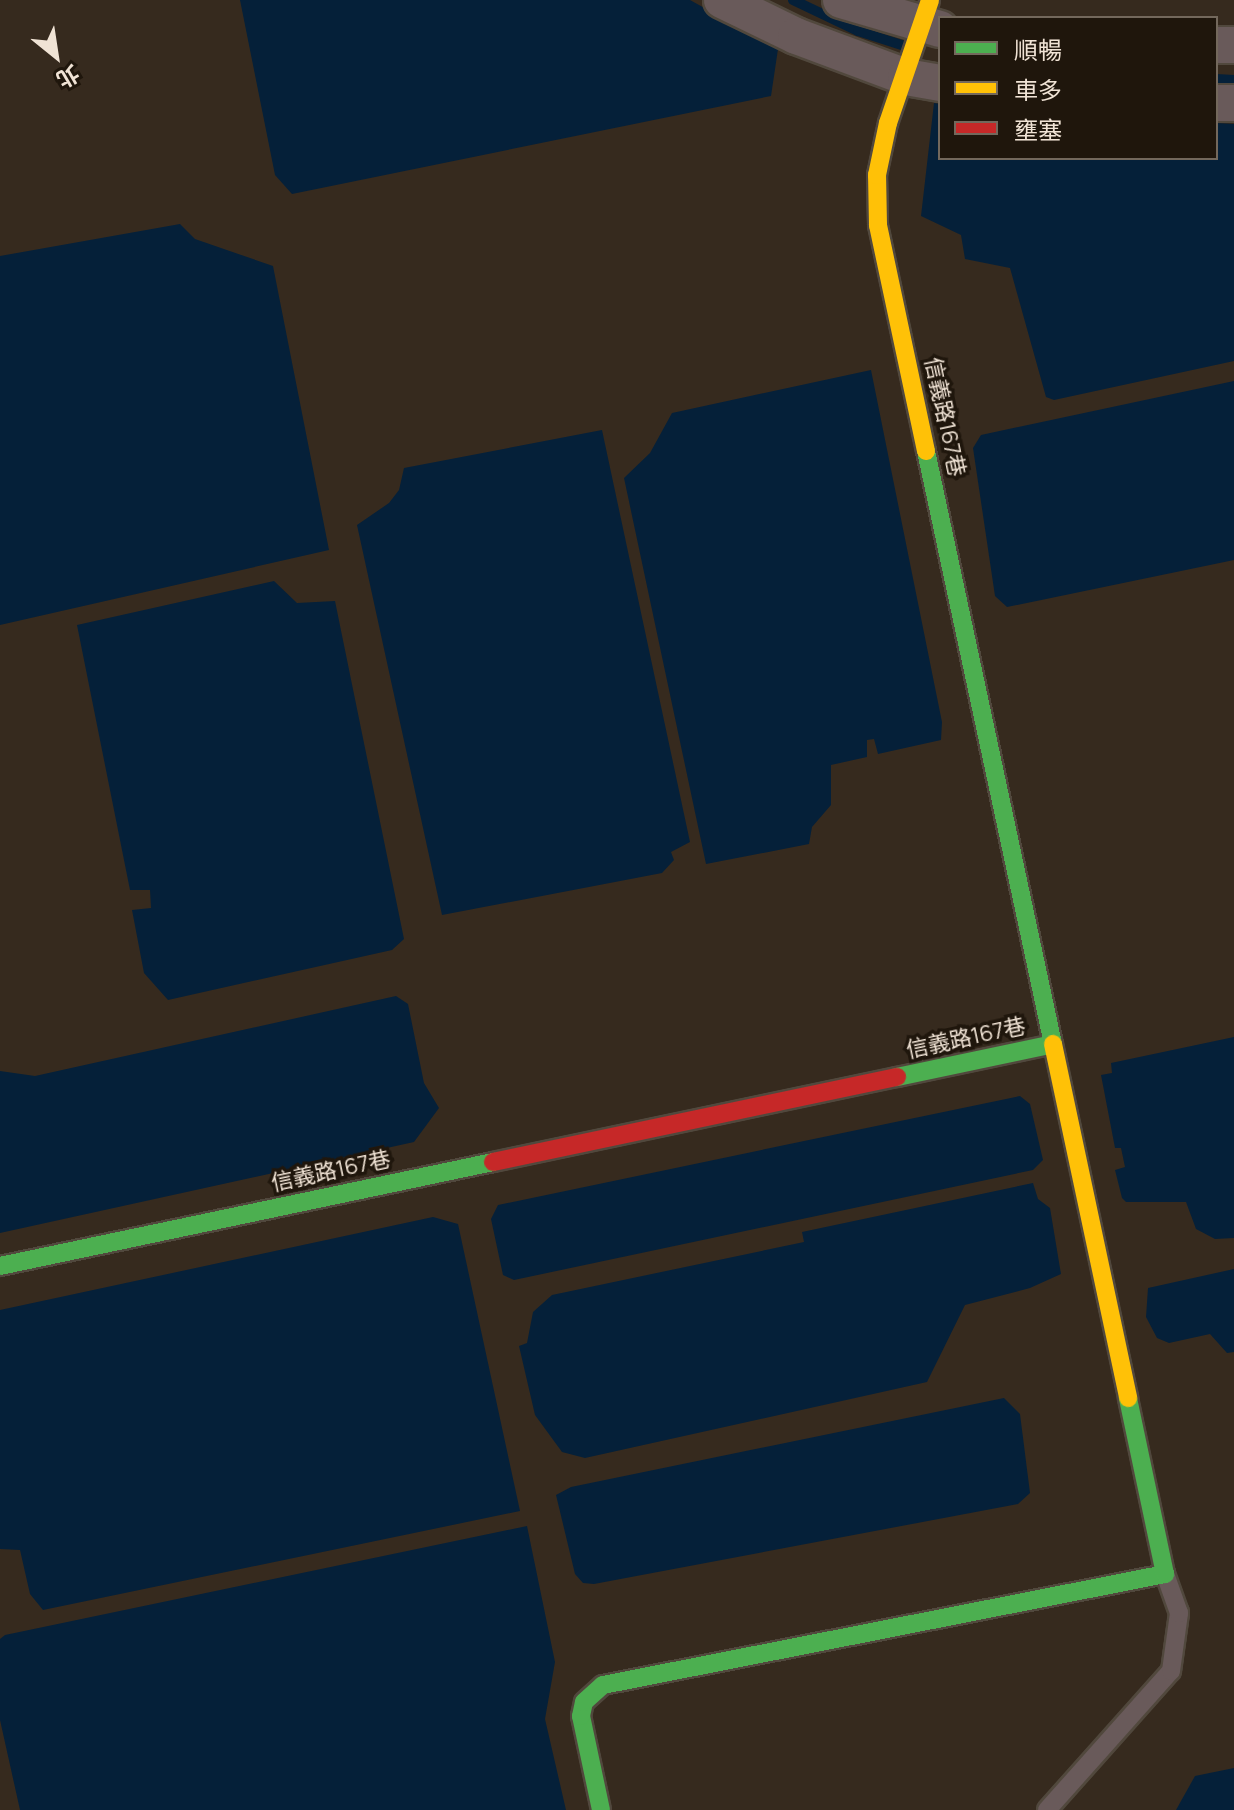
<!DOCTYPE html>
<meta charset="utf-8">
<style>
body{margin:0}
#map{position:relative;width:1234px;height:1810px;overflow:hidden;background:#362a1e;font-family:Manrope,"Noto Sans TC",sans-serif}
div>[style]{position:absolute}
.water>*{inset:0;background:#052039}
.stream>*{height:10px;margin:-5px;padding:0 5px;transform-origin:5px;border-radius:5px;background:#052039}
.roads{filter:drop-shadow(2px 0 #51483d) drop-shadow(-2px 0 #51483d) drop-shadow(0 2px #51483d) drop-shadow(0 -2px #51483d)}
.lane>*{height:18px;margin:-9px;padding:0 9px;transform-origin:9px;border-radius:9px;background:#695a5a}
.street>*{height:36px;margin:-18px;padding:0 18px;transform-origin:18px;border-radius:18px;background:#695a5a}
.fast>*{height:18px;margin:-9px;padding:0 9px;transform-origin:9px;border-radius:9px;background:#4caf50}
.slow>*{height:18px;margin:-9px;padding:0 9px;transform-origin:9px;border-radius:9px;background:#ffc107}
.jam>*{height:18px;margin:-9px;padding:0 9px;transform-origin:9px;border-radius:9px;background:#c62828}
span{translate:-50% -50%;white-space:nowrap;text-align:center;line-height:1.15;-webkit-text-stroke:7px #1f160c;paint-order:stroke}
.street-label{font-size:22px;color:#f0e3d5}
.legend{position:absolute;left:938px;top:16px;width:280px;height:144px;box-sizing:border-box;background:#1f160c;border:2px solid #73685c;margin:0;padding:10px 14px;list-style:none;font-size:24px;color:#f0e3d5}
.legend li{display:flex;align-items:center;gap:16px;height:40px}
.legend b{width:40px;border:2px solid #73685c}
.north{position:absolute;left:16px;top:16px;width:80px;height:80px;-webkit-text-stroke:6px #1f160c;paint-order:stroke;rotate:150deg;font-size:22px;font-weight:700;line-height:32px;text-align:center;color:#f0e3d5}
.north::after{content:'';display:block;margin:auto;width:28px;height:36px;background:#f0e3d5;clip-path:polygon(50% 0,100% 100%,50% 72%,0 100%)}
</style>
<div id="map">
<div class="water">
<div style="clip-path:polygon(240px 0,690px 0,778px 49px,771px 96px,292px 194px,275px 175px)"></div>
<div style="clip-path:polygon(934px 103px,940px 104px,940px 158px,1216px 158px,1216px 123px,1234px 124px,1234px 361px,1054px 400px,1046px 397px,1010px 268px,965px 259px,961px 235px,921px 216px)"></div>
<div style="clip-path:polygon(180px 224px,195px 239px,273px 266px,329px 550px,0 625px,0 256px)"></div>
<div style="clip-path:polygon(871px 370px,942px 722px,941px 740px,878px 754px,874px 739px,867px 740px,867px 757px,831px 765px,831px 805px,812px 827px,809px 844px,706px 864px,624px 478px,650px 453px,672px 413px)"></div>
<div style="clip-path:polygon(1234px 381px,1234px 560px,1007px 607px,995px 596px,973px 448px,981px 435px)"></div>
<div style="clip-path:polygon(602px 430px,690px 842px,671px 852px,674px 860px,662px 873px,442px 915px,357px 525px,389px 503px,399px 490px,404px 468px)"></div>
<div style="clip-path:polygon(274px 581px,297px 603px,335px 601px,404px 939px,392px 950px,168px 1000px,144px 973px,132px 910px,151px 908px,150px 890px,130px 890px,77px 625px)"></div>
<div style="clip-path:polygon(396px 996px,408px 1004px,424px 1083px,439px 1108px,414px 1142px,0 1233px,0 1071px,35px 1076px)"></div>
<div style="clip-path:polygon(1234px 1037px,1234px 1238px,1215px 1239px,1196px 1229px,1186px 1202px,1126px 1202px,1122px 1198px,1115px 1170px,1125px 1167px,1121px 1148px,1115px 1148px,1101px 1075px,1112px 1073px,1111px 1063px)"></div>
<div style="clip-path:polygon(1020px 1096px,1030px 1104px,1043px 1160px,1033px 1170px,514px 1280px,503px 1275px,491px 1219px,498px 1205px)"></div>
<div style="clip-path:polygon(1033px 1183px,1038px 1199px,1050px 1208px,1061px 1274px,1030px 1288px,965px 1305px,927px 1382px,585px 1458px,562px 1452px,535px 1415px,519px 1346px,527px 1343px,533px 1312px,552px 1295px,804px 1242px,802px 1232px)"></div>
<div style="clip-path:polygon(433px 1217px,458px 1224px,520px 1511px,43px 1610px,30px 1594px,20px 1550px,0 1549px,0 1310px)"></div>
<div style="clip-path:polygon(1234px 1269px,1234px 1352px,1227px 1353px,1210px 1334px,1169px 1343px,1157px 1338px,1146px 1317px,1148px 1288px)"></div>
<div style="clip-path:polygon(1004px 1398px,1020px 1414px,1030px 1493px,1018px 1504px,594px 1584px,583px 1583px,575px 1574px,556px 1495px,571px 1487px)"></div>
<div style="clip-path:polygon(527px 1526px,555px 1662px,545px 1719px,566px 1810px,20px 1810px,0 1720px,0 1639px,5px 1635px)"></div>
<div style="clip-path:polygon(1234px 1768px,1234px 1810px,1176px 1810px,1195px 1776px)"></div>
</div>
<div class="stream">
<div style="left:793px;top:0;width:72px;rotate:25.5deg"></div>
<div style="left:858px;top:31px;width:49px;rotate:17.7deg"></div>
<div style="left:1216px;top:79px;width:18px;rotate:3deg"></div>
</div>
<div class="roads">
<div class="lane">
<div style="left:1047px;top:1810px;width:186px;rotate:-48.3deg"></div>
<div style="left:1171px;top:1671px;width:59px;rotate:-82.1deg"></div>
<div style="left:1179px;top:1613px;width:41px;rotate:-109.7deg"></div>
</div>
<div class="street">
<div style="left:722px;top:0;width:82px;rotate:25.9deg"></div>
<div style="left:796px;top:36px;width:117px;rotate:20.4deg"></div>
<div style="left:906px;top:77px;width:35px;rotate:10deg"></div>
<div style="left:841px;top:0;width:103px;rotate:16.3deg"></div>
<div style="left:1216px;top:45px;width:18px"></div>
<div style="left:1216px;top:103px;width:18px"></div>
</div>
<div class="fast">
<div style="left:897px;top:1077px;width:159px;rotate:-11.9deg"></div>
<div style="left:1053px;top:1044px;width:606px;rotate:-102.09deg"></div>
<div style="left:0;top:1266px;width:504px;rotate:-11.91deg"></div>
<div style="left:601px;top:1810px;width:96px;rotate:-102deg"></div>
<div style="left:581px;top:1716px;width:14px;rotate:-78deg"></div>
<div style="left:584px;top:1702px;width:25px;rotate:-42deg"></div>
<div style="left:603px;top:1685px;width:573px;rotate:-11.17deg"></div>
<div style="left:1165px;top:1574px;width:180px;rotate:-101.9deg"></div>
</div>
<div class="slow">
<div style="left:926px;top:451px;width:231px;rotate:-102deg"></div>
<div style="left:878px;top:225px;width:50px;rotate:-91.1deg"></div>
<div style="left:877px;top:175px;width:53px;rotate:-78.1deg"></div>
<div style="left:888px;top:123px;width:130px;rotate:-71.1deg"></div>
<div style="left:1053px;top:1044px;width:362px;rotate:78deg"></div>
</div>
<div class="jam">
<div style="left:493px;top:1162px;width:413px;rotate:-11.9deg"></div>
</div>
</div>
<div class="street-label">
<span style="left:945px;top:417px;rotate:78deg">信義路167巷</span>
<span style="left:966px;top:1038px;rotate:-12deg">信義路167巷</span>
<span style="left:331px;top:1171px;rotate:-12deg">信義路167巷</span>
</div>
<ul class="legend">
<li><b style="height:10px;background:#4caf50"></b>順暢</li>
<li><b style="height:10px;background:#ffc107"></b>車多</li>
<li><b style="height:10px;background:#c62828"></b>壅塞</li>
</ul>
<div class="north">北</div>
</div>
